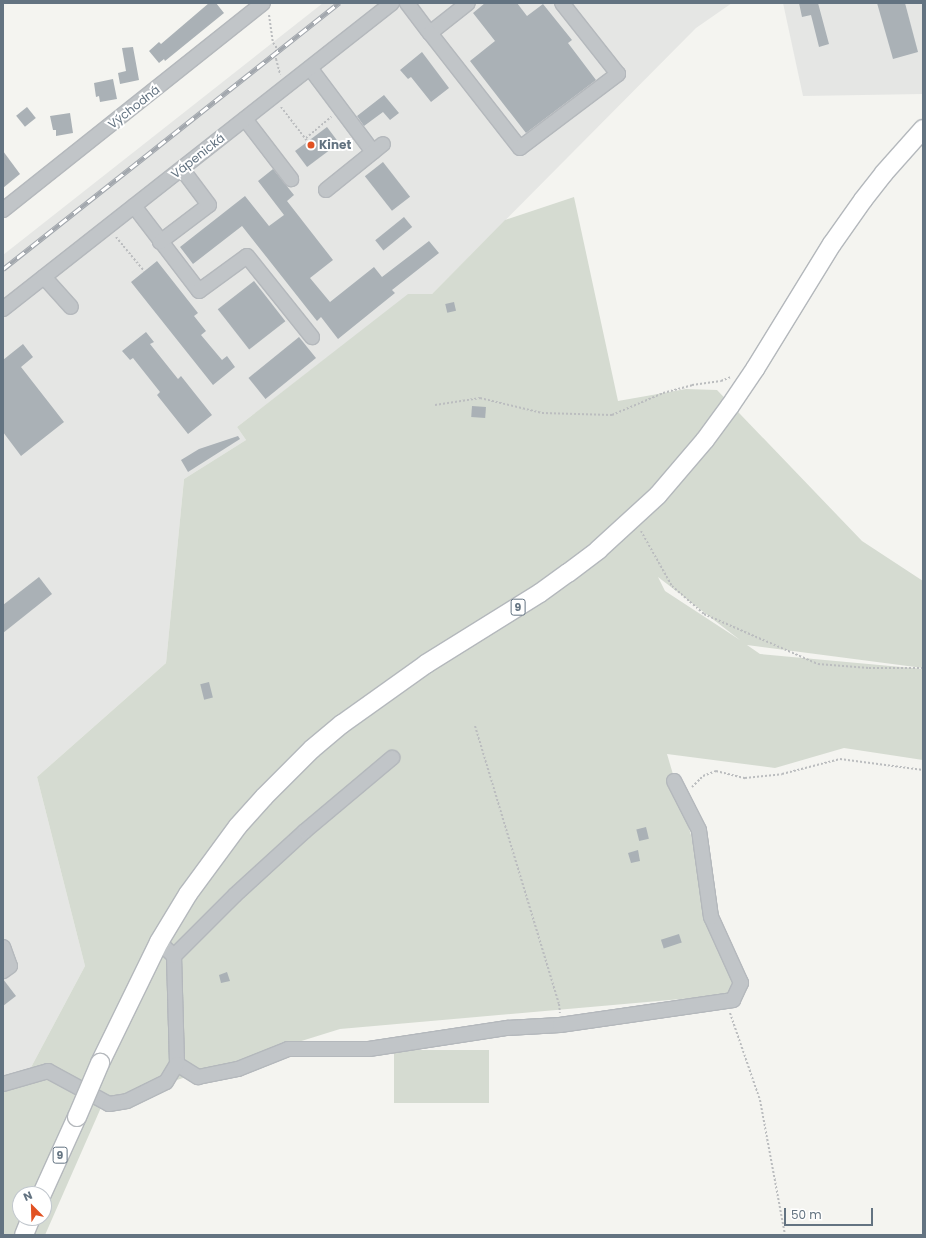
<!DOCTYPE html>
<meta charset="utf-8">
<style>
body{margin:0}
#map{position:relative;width:926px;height:1238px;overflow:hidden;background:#f4f4f0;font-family:Poppins,sans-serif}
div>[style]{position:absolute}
.built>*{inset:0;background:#e5e6e4}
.green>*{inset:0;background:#d5dbd1;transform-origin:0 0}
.building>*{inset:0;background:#aab1b6;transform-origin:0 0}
.path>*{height:2px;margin-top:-1px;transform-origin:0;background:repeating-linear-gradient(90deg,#bbbdbf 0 2px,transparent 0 4px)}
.roads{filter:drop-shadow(1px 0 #b4b8bc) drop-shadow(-1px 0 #b4b8bc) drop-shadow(0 1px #b4b8bc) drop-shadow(0 -1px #b4b8bc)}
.minor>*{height:14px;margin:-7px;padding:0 7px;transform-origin:7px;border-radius:7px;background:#c1c5c8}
.major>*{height:18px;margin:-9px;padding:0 9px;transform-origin:9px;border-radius:9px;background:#fff}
.rail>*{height:4.5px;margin-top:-2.25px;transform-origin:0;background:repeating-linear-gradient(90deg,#fff 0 9px,#a2a7ad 0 18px);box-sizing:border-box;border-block:1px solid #a2a7ad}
.bridges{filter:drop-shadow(1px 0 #b4b8bc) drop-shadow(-1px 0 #b4b8bc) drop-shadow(0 1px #b4b8bc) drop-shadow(0 -1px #b4b8bc)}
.major-bridge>*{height:18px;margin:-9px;padding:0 9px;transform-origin:9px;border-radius:9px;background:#fff}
.dots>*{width:11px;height:11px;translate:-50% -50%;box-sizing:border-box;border:2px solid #fff;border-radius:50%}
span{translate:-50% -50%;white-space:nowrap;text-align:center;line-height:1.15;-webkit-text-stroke:4px #fff;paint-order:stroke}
.shield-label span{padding:1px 3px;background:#fff;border:1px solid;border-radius:3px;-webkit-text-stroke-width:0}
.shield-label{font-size:11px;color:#637381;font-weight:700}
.street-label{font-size:12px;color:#637381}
.poi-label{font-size:12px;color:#637381;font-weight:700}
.left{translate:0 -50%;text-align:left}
.frame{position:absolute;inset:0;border:4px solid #637381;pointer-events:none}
.north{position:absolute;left:12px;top:1186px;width:40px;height:40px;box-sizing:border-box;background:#fff;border:1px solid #c1c7cd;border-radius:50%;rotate:337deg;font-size:11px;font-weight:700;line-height:16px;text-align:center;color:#637381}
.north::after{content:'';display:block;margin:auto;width:14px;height:18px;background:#e15223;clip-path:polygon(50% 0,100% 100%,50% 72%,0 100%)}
.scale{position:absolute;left:784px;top:1208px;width:89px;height:18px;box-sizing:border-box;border:2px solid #637381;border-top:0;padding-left:5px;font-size:12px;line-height:14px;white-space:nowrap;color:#637381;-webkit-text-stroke:3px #fff;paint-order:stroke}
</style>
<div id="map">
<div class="built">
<div style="clip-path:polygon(323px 3px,732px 3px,696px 28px,432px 294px,408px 295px,237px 427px,246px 440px,184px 479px,166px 663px,37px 777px,85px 966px,28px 1073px,3px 1079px,3px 255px)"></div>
<div style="clip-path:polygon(783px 3px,923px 3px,923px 94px,803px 96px)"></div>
</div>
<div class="green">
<div style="clip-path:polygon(evenodd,574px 197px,618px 401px,686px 389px,717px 390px,862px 541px,923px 581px,923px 668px,747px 645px,760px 654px,923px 669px,923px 760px,844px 748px,775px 768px,667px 754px,738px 994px,340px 1029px,103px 1103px,45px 1235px,3px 1235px,3px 1079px,28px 1073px,85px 966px,37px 777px,166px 663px,184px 479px,246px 440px,237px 427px,408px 294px,432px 294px,505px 220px,574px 197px,658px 577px,740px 640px,665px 591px,658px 577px,574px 197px,20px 1194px,44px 1194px,44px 1218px,20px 1218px,20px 1194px)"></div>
<div style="left:394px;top:1050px;width:95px;height:53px"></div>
</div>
<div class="building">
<div style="clip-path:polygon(209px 3px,216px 3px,224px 13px,165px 61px,164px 59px,159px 63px,149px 51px,159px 42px,161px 44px)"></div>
<div style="clip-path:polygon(485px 3px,517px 3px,527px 16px,543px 4px,572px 40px,568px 43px,596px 80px,526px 133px,470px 61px,495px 41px,473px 13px)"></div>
<div style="clip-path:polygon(799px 3px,818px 3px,829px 44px,819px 47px,811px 15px,802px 17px)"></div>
<div style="clip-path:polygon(877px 3px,905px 3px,918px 52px,893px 59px)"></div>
<div style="clip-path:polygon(133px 47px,139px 80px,120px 84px,118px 73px,126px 71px,122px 48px)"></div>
<div style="clip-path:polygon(422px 52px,449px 88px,431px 102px,411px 77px,408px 79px,400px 70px)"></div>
<div style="clip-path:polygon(113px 79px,117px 99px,100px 102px,99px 96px,96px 97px,94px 83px)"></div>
<div style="clip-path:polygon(384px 95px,399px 113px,390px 120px,383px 112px,364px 126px,357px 116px)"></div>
<div style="left:27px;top:107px;width:14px;height:14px;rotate:51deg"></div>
<div style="clip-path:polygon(70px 113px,73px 133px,56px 136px,56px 130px,53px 130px,50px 116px)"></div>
<div style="left:327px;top:127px;width:20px;height:40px;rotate:53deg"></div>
<div style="clip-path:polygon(3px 151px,20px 174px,3px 188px)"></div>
<div style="left:383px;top:162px;width:44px;height:23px;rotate:52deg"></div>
<div style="clip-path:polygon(273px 169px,294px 195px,287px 201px,333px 260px,310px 278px,330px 302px,374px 267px,382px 277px,429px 241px,439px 253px,392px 290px,395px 293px,338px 339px,321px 317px,317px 321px,242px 226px,193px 264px,180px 247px,245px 196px,269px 226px,284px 215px,258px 181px)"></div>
<div style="left:404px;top:217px;width:13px;height:37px;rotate:51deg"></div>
<div style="clip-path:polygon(157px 261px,198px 313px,194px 316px,206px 331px,201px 335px,222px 360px,227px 356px,235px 367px,213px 385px,131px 282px)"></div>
<div style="left:254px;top:281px;width:51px;height:46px;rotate:52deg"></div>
<div style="left:454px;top:302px;width:9px;height:9px;rotate:77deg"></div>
<div style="clip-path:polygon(146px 332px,154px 342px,150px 344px,178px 379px,181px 376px,212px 415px,188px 434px,157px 395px,160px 392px,133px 358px,130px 360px,122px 351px)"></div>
<div style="left:299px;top:337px;width:27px;height:65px;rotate:51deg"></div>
<div style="clip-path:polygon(23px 344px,33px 357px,21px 367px,64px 422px,21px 456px,3px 432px,3px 360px)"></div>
<div style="left:472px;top:406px;width:14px;height:11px;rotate:4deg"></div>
<div style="clip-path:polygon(238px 436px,240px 439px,188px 472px,181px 460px,199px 449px)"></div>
<div style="clip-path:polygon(39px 577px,52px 594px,3px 633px,3px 605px)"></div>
<div style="left:209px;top:682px;width:16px;height:9px;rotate:76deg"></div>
<div style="left:646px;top:827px;width:12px;height:10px;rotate:76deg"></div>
<div style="clip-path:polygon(638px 850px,640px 861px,631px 863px,628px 853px)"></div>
<div style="left:679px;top:934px;width:9px;height:19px;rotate:72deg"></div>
<div style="clip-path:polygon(227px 972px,230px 981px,221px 983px,219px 975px)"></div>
<div style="clip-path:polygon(3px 979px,16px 996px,3px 1006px)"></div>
</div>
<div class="path">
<div style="left:269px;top:15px;width:28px;rotate:82deg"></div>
<div style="left:273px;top:43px;width:4px;rotate:45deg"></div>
<div style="left:276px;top:46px;width:13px;rotate:90deg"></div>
<div style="left:276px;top:59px;width:16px;rotate:75deg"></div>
<div style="left:281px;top:107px;width:44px;rotate:52.4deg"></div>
<div style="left:306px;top:138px;width:33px;rotate:-40deg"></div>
<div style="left:116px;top:237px;width:44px;rotate:50.5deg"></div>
<div style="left:435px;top:405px;width:46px;rotate:-8.8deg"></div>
<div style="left:480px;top:398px;width:64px;rotate:13.6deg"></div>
<div style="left:542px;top:413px;width:70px;rotate:1.6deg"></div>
<div style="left:612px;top:415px;width:56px;rotate:-23.3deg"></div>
<div style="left:663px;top:393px;width:30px;rotate:-15deg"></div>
<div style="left:692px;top:385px;width:29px;rotate:-8deg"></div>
<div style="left:721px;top:381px;width:11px;rotate:-22deg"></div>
<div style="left:641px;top:531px;width:63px;rotate:60.6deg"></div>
<div style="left:672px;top:586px;width:43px;rotate:41.2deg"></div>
<div style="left:704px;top:614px;width:124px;rotate:23.7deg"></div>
<div style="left:818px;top:664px;width:51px;rotate:4.5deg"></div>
<div style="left:869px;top:668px;width:54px"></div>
<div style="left:475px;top:726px;width:290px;rotate:73.2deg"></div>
<div style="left:559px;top:1004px;width:9px;rotate:84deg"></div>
<div style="left:692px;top:787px;width:16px;rotate:-45deg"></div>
<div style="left:703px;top:776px;width:14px;rotate:-21deg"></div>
<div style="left:716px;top:771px;width:30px;rotate:14deg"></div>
<div style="left:745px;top:778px;width:37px;rotate:-6deg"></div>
<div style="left:782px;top:774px;width:60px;rotate:-14.5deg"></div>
<div style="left:840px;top:759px;width:84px;rotate:7.5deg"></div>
<div style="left:730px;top:1013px;width:92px;rotate:71deg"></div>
<div style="left:760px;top:1100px;width:137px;rotate:79.5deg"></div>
</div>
<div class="roads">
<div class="minor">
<div style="left:407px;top:3px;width:38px;rotate:53deg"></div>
<div style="left:430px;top:33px;width:48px;rotate:-38.3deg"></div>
<div style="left:430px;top:33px;width:146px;rotate:52deg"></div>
<div style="left:520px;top:148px;width:123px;rotate:-37.1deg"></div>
<div style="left:618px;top:74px;width:90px;rotate:-128.3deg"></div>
<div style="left:310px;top:68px;width:105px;rotate:53.1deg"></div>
<div style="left:245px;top:119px;width:76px;rotate:52.5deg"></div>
<div style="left:326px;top:190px;width:73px;rotate:-38.9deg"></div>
<div style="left:134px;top:206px;width:107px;rotate:52.6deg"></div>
<div style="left:199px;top:291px;width:59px;rotate:-36.1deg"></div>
<div style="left:247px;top:256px;width:104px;rotate:51.3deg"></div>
<div style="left:3px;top:210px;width:332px;rotate:-38.5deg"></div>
<div style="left:160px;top:242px;width:61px;rotate:-37.1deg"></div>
<div style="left:209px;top:205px;width:45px;rotate:-126.9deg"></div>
<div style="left:44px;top:277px;width:40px;rotate:48deg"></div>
<div style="left:3px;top:309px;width:495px;rotate:-38.2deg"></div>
<div style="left:159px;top:942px;width:21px;rotate:43deg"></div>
<div style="left:174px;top:956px;width:108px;rotate:88.4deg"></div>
<div style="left:177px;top:1064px;width:25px;rotate:32deg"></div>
<div style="left:198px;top:1077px;width:41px;rotate:-11.3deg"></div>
<div style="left:238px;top:1069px;width:54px;rotate:-21.8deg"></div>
<div style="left:288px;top:1049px;width:81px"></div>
<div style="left:369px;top:1049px;width:140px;rotate:-8.7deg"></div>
<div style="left:507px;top:1028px;width:53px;rotate:-3.2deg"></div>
<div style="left:560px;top:1025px;width:175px;rotate:-8.2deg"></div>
<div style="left:733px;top:1000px;width:19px;rotate:-65deg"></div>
<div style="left:741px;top:983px;width:72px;rotate:-114.4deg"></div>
<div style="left:711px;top:917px;width:88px;rotate:-97.9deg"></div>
<div style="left:699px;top:830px;width:55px;rotate:-117deg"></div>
<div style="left:3px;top:947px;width:20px;rotate:70deg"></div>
<div style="left:10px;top:966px;width:9px;rotate:144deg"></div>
<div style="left:174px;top:956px;width:86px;rotate:-45deg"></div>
<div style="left:235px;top:895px;width:95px;rotate:-42.4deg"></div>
<div style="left:305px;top:831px;width:114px;rotate:-40deg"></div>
<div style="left:3px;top:1084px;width:47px;rotate:-16.1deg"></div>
<div style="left:48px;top:1071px;width:69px;rotate:28.4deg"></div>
<div style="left:109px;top:1104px;width:18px;rotate:-9deg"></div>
<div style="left:127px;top:1101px;width:43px;rotate:-26deg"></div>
<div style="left:166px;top:1082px;width:21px;rotate:-59deg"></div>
</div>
<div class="major">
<div style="left:100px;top:1063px;width:135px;rotate:-64deg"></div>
<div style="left:159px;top:942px;width:56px;rotate:-58.9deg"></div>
<div style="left:188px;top:894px;width:84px;rotate:-53.7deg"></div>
<div style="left:238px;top:826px;width:39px;rotate:-48deg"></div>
<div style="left:264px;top:797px;width:68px;rotate:-45deg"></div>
<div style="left:312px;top:749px;width:39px;rotate:-40deg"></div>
<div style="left:342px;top:724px;width:103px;rotate:-35.5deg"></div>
<div style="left:426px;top:664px;width:134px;rotate:-31.9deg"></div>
<div style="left:540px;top:593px;width:34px;rotate:-36deg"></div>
<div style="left:568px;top:573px;width:38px;rotate:-37deg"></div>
<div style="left:598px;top:550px;width:81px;rotate:-42.5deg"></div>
<div style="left:658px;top:495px;width:72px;rotate:-49.5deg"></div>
<div style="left:705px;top:440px;width:42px;rotate:-53.7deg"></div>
<div style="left:730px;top:406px;width:45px;rotate:-56deg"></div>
<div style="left:755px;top:369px;width:147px;rotate:-58.4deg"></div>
<div style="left:832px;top:244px;width:54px;rotate:-54.8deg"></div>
<div style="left:863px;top:200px;width:34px;rotate:-52deg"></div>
<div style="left:884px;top:173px;width:59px;rotate:-48.4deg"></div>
<div style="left:42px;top:1194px;width:85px;rotate:-65.6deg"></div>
<div style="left:24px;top:1235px;width:18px;rotate:-68deg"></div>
</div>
</div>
<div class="rail">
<div style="left:3px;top:269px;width:429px;rotate:-38.4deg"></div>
</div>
<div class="bridges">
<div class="major-bridge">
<div style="left:77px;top:1117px;width:59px;rotate:-66.9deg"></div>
</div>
</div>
<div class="dots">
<div style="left:311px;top:145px;background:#e15223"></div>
</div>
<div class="shield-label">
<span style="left:518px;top:607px">9</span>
<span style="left:60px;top:1155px">9</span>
</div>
<div class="street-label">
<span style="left:134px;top:107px;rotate:-38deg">Východná</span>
<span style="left:198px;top:156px;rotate:-38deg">Vápenická</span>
</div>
<div class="poi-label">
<span class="left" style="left:319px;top:145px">Kinet</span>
</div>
<div class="frame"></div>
<div class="north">N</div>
<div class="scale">50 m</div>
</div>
